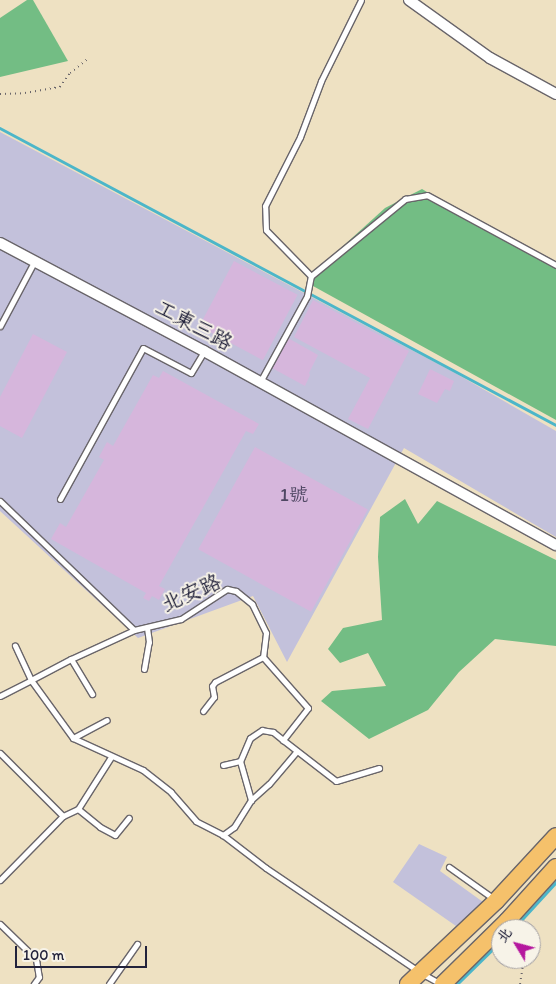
<!DOCTYPE html>
<meta charset="utf-8">
<style>
body{margin:0}
#map{position:relative;width:556px;height:984px;overflow:hidden;background:#eee1c2;font-family:Itim,"LXGW WenKai TC",sans-serif}
div>[style]{position:absolute}
.industrial>*{inset:0;background:#c3c1db}
.forest>*{inset:0;background:#73bd84}
.stream>*{height:2.5px;margin:-1.25px;padding:0 1.25px;transform-origin:1.25px;border-radius:1.25px;background:#4cb6c9}
.building>*{inset:0;background:#d6b6dc;transform-origin:0 0}
.path>*{height:2px;margin-top:-1px;transform-origin:0;background:repeating-linear-gradient(90deg,#69656a 0 1px,transparent 0 5px)}
.roads{filter:drop-shadow(1px 0 #69656a) drop-shadow(-1px 0 #69656a) drop-shadow(0 1px #69656a) drop-shadow(0 -1px #69656a)}
.service>*{height:5px;margin:-2.5px;padding:0 2.5px;transform-origin:2.5px;border-radius:2.5px;background:#fff}
.minor>*{height:10px;margin:-5px;padding:0 5px;transform-origin:5px;border-radius:5px;background:#fff}
.primary>*{height:16px;margin:-8px;padding:0 8px;transform-origin:8px;border-radius:8px;background:#f5c16b}
span{translate:-50% -50%;white-space:nowrap;text-align:center;line-height:1.15;-webkit-text-stroke:4px #f7f3e8;paint-order:stroke}
.number-label{font-size:19px;color:#4f4763}
.number-label span{-webkit-text-stroke-width:0}
.street-label{font-size:21px;color:#22223b}
.north{position:absolute;left:491px;top:919px;width:50px;height:50px;box-sizing:border-box;background:#f7f3e8;border:1px solid #a29fa3;border-radius:50%;rotate:307deg;font-size:14px;font-weight:700;line-height:20px;text-align:center;color:#22223b}
.north::after{content:'';display:block;margin:auto;width:18px;height:22px;background:#b5179e;clip-path:polygon(50% 0,100% 100%,50% 72%,0 100%)}
.scale{position:absolute;left:15px;top:946px;width:132px;height:22px;box-sizing:border-box;border:2px solid #22223b;border-top:0;padding-left:6px;font-size:15px;line-height:18px;white-space:nowrap;color:#22223b;-webkit-text-stroke:4px #f7f3e8;paint-order:stroke}
</style>
<div id="map">
<div class="industrial">
<div style="clip-path:polygon(0 132px,455px 373px,556px 431px,556px 537px,404px 448px,287px 662px,253px 596px,138px 638px,0 511px)"></div>
<div style="clip-path:polygon(419px 844px,447px 857px,440px 871px,483px 902px,456px 926px,393px 882px)"></div>
</div>
<div class="forest">
<div style="clip-path:polygon(27px 0,33px 0,68px 61px,0 77px,0 18px)"></div>
<div style="clip-path:polygon(422px 189px,556px 268px,556px 420px,313px 286px,309px 277px,385px 208px)"></div>
<div style="clip-path:polygon(405px 499px,418px 524px,437px 501px,556px 560px,556px 646px,495px 639px,459px 672px,428px 710px,369px 739px,321px 701px,332px 691px,386px 686px,368px 653px,340px 663px,328px 649px,343px 628px,382px 620px,378px 557px,380px 517px)"></div>
</div>
<div class="stream">
<div style="left:0;top:128px;width:630px;rotate:28.11deg"></div>
<div style="left:513px;top:929px;width:64px;rotate:-47.5deg"></div>
<div style="left:457px;top:984px;width:62px;rotate:-44.3deg"></div>
</div>
<div class="building">
<div style="left:234px;top:261px;width:72px;height:74px;rotate:28deg"></div>
<div style="clip-path:polygon(313px 300px,409px 351px,368px 429px,348px 419px,370px 378px,294px 337px)"></div>
<div style="clip-path:polygon(33px 334px,67px 352px,22px 438px,0 426px,0 397px)"></div>
<div style="clip-path:polygon(288px 338px,318px 355px,309px 373px,310px 375px,305px 386px,272px 368px)"></div>
<div style="clip-path:polygon(430px 369px,454px 381px,450px 391px,445px 389px,437px 403px,418px 394px)"></div>
<div style="clip-path:polygon(163px 371px,259px 424px,253px 434px,246px 431px,159px 586px,165px 589px,159px 600px,152px 596px,149px 601px,143px 598px,146px 593px,51px 539px,60px 523px,66px 527px,104px 460px,99px 457px,107px 442px,113px 446px,153px 375px,159px 378px)"></div>
<div style="left:255px;top:447px;width:129px;height:117px;rotate:29deg"></div>
</div>
<div class="path">
<div style="left:0;top:94px;width:25px;rotate:-2deg"></div>
<div style="left:25px;top:93px;width:36px;rotate:-10deg"></div>
<div style="left:60px;top:87px;width:17px;rotate:-54deg"></div>
<div style="left:70px;top:73px;width:22px;rotate:-39deg"></div>
<div style="left:520px;top:984px;width:25px;rotate:-81deg"></div>
</div>
<div class="roads">
<div class="service">
<div style="left:311px;top:276px;width:64px;rotate:-134.4deg"></div>
<div style="left:266px;top:230px;width:24px;rotate:-92deg"></div>
<div style="left:265px;top:206px;width:77px;rotate:-63.1deg"></div>
<div style="left:300px;top:137px;width:60px;rotate:-69.4deg"></div>
<div style="left:321px;top:81px;width:90px;rotate:-63.7deg"></div>
<div style="left:0;top:326px;width:72px;rotate:-62deg"></div>
<div style="left:260px;top:382px;width:98px;rotate:-61.3deg"></div>
<div style="left:307px;top:296px;width:20px;rotate:-79deg"></div>
<div style="left:311px;top:276px;width:122px;rotate:-39.3deg"></div>
<div style="left:405px;top:199px;width:22px;rotate:-10deg"></div>
<div style="left:427px;top:195px;width:147px;rotate:28.5deg"></div>
<div style="left:60px;top:499px;width:172px;rotate:-61.2deg"></div>
<div style="left:143px;top:348px;width:54px;rotate:27.5deg"></div>
<div style="left:191px;top:373px;width:26px;rotate:-59deg"></div>
<div style="left:0;top:501px;width:186px;rotate:43.9deg"></div>
<div style="left:71px;top:659px;width:41px;rotate:59deg"></div>
<div style="left:144px;top:669px;width:27px;rotate:-80deg"></div>
<div style="left:149px;top:642px;width:15px;rotate:-98deg"></div>
<div style="left:0;top:696px;width:35px;rotate:-27deg"></div>
<div style="left:31px;top:680px;width:45px;rotate:-27.7deg"></div>
<div style="left:71px;top:659px;width:69px;rotate:-24.7deg"></div>
<div style="left:134px;top:630px;width:48px;rotate:-13.2deg"></div>
<div style="left:181px;top:619px;width:55px;rotate:-33.1deg"></div>
<div style="left:227px;top:589px;width:9px;rotate:13deg"></div>
<div style="left:236px;top:591px;width:21px;rotate:39deg"></div>
<div style="left:252px;top:604px;width:32px;rotate:64deg"></div>
<div style="left:266px;top:633px;width:24px;rotate:97deg"></div>
<div style="left:263px;top:657px;width:68px;rotate:48.6deg"></div>
<div style="left:308px;top:708px;width:41px;rotate:128deg"></div>
<div style="left:283px;top:740px;width:13px;rotate:-141deg"></div>
<div style="left:273px;top:732px;width:11px;rotate:-170deg"></div>
<div style="left:262px;top:730px;width:14px;rotate:146deg"></div>
<div style="left:250px;top:738px;width:25px;rotate:113deg"></div>
<div style="left:240px;top:761px;width:41px;rotate:74.2deg"></div>
<div style="left:251px;top:800px;width:32px;rotate:122deg"></div>
<div style="left:234px;top:827px;width:14px;rotate:144deg"></div>
<div style="left:223px;top:835px;width:30px;rotate:-153deg"></div>
<div style="left:196px;top:821px;width:38px;rotate:-131deg"></div>
<div style="left:171px;top:792px;width:36px;rotate:-142deg"></div>
<div style="left:143px;top:770px;width:77px;rotate:-155.4deg"></div>
<div style="left:73px;top:738px;width:72px;rotate:-125.9deg"></div>
<div style="left:31px;top:680px;width:38px;rotate:-115deg"></div>
<div style="left:203px;top:711px;width:18px;rotate:-52deg"></div>
<div style="left:214px;top:697px;width:11px;rotate:-100deg"></div>
<div style="left:212px;top:686px;width:5px;rotate:-53deg"></div>
<div style="left:215px;top:682px;width:54px;rotate:-27.5deg"></div>
<div style="left:73px;top:738px;width:38px;rotate:-28deg"></div>
<div style="left:283px;top:740px;width:67px;rotate:37.7deg"></div>
<div style="left:336px;top:781px;width:45px;rotate:-16.8deg"></div>
<div style="left:0;top:753px;width:89px;rotate:45deg"></div>
<div style="left:223px;top:765px;width:17px;rotate:-13deg"></div>
<div style="left:251px;top:800px;width:24px;rotate:-42deg"></div>
<div style="left:269px;top:784px;width:43px;rotate:-49.7deg"></div>
<div style="left:78px;top:809px;width:28px;rotate:39deg"></div>
<div style="left:100px;top:827px;width:17px;rotate:28deg"></div>
<div style="left:115px;top:835px;width:22px;rotate:-51deg"></div>
<div style="left:223px;top:835px;width:54px;rotate:37.5deg"></div>
<div style="left:266px;top:868px;width:187px;rotate:34.1deg"></div>
<div style="left:421px;top:973px;width:23px;rotate:29deg"></div>
<div style="left:449px;top:867px;width:55px;rotate:35.4deg"></div>
<div style="left:0;top:880px;width:90px;rotate:-45.5deg"></div>
<div style="left:63px;top:816px;width:17px;rotate:-25deg"></div>
<div style="left:78px;top:809px;width:62px;rotate:-57.6deg"></div>
<div style="left:0;top:924px;width:50px;rotate:44.2deg"></div>
<div style="left:36px;top:959px;width:18px;rotate:81deg"></div>
<div style="left:39px;top:977px;width:9px;rotate:126deg"></div>
<div style="left:109px;top:984px;width:49px;rotate:-55deg"></div>
</div>
<div class="minor">
<div style="left:409px;top:0;width:100px;rotate:35.6deg"></div>
<div style="left:490px;top:58px;width:75px;rotate:28.6deg"></div>
<div style="left:0;top:243px;width:231px;rotate:27.9deg"></div>
<div style="left:204px;top:351px;width:402px;rotate:28.9deg"></div>
</div>
<div class="primary">
<div style="left:408px;top:984px;width:121px;rotate:-43.3deg"></div>
<div style="left:496px;top:901px;width:88px;rotate:-47.3deg"></div>
<div style="left:443px;top:984px;width:90px;rotate:-44.5deg"></div>
<div style="left:507px;top:921px;width:73px;rotate:-47.8deg"></div>
</div>
</div>
<div class="number-label">
<span style="left:294px;top:495px">1號</span>
</div>
<div class="street-label">
<span style="left:194px;top:325px;rotate:28deg">工東三路</span>
<span style="left:191px;top:593px;rotate:-24deg">北安路</span>
</div>
<div class="north">北</div>
<div class="scale">100 m</div>
</div>
